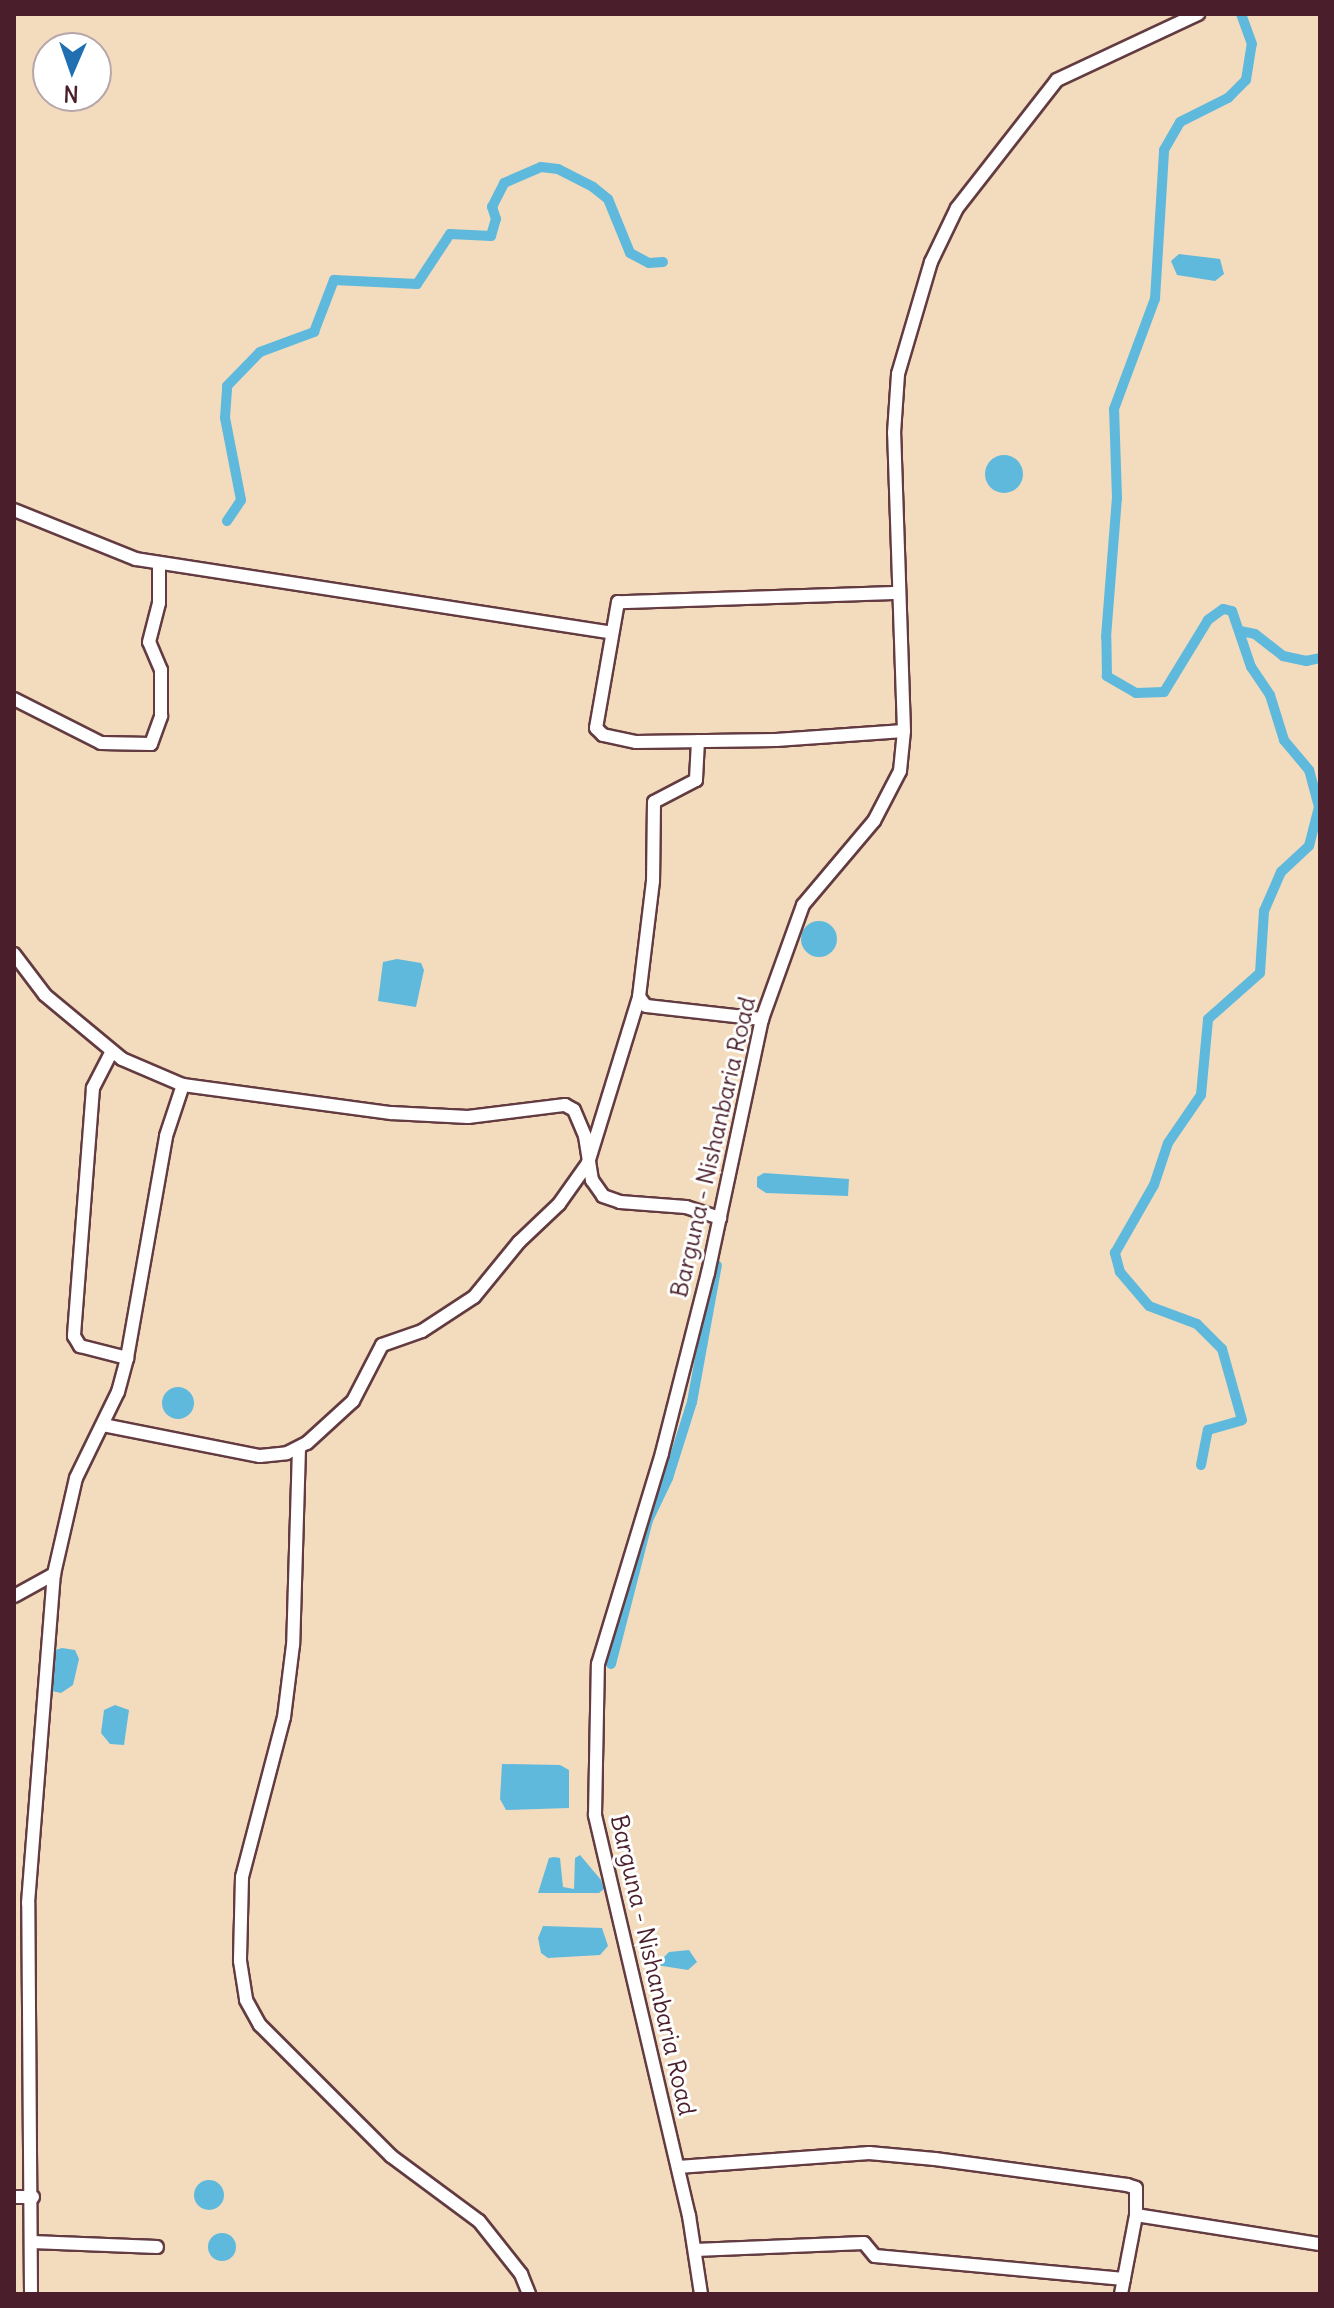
<!DOCTYPE html>
<style>
body{margin:0}
#map{position:relative;width:1334px;height:2308px;overflow:hidden;background:#f2dcbd;font-family:Delius,sans-serif}
div>[style]{position:absolute}
.water>*{inset:0;background:#5fb9dd}
.round{border-radius:50%}
.canal>*{height:10px;margin:-5px;padding:0 5px;transform-origin:5px;border-radius:5px;background:#5fb9dd}
.roads{filter:drop-shadow(2px 0 #633b41) drop-shadow(-2px 0 #633b41) drop-shadow(0 2px #633b41) drop-shadow(0 -2px #633b41)}
.minor>*{height:12px;margin:-6px;padding:0 6px;transform-origin:6px;border-radius:6px;background:#fff}
span{translate:-50% -50%;white-space:nowrap;text-align:center;line-height:1.15;-webkit-text-stroke:6px #fff;paint-order:stroke}
.street-label{font-size:24px;color:#4a1f2b}
.frame{position:absolute;inset:0;border:16px solid #4a1f2b;pointer-events:none}
.north{position:absolute;left:32px;top:32px;width:80px;height:80px;box-sizing:border-box;background:#fff;border:2px solid #b7a5aa;border-radius:50%;rotate:182deg;font-size:22px;font-weight:700;line-height:32px;text-align:center;color:#4a1f2b}
.north::after{content:'';display:block;margin:auto;width:28px;height:36px;background:#1f6fb2;clip-path:polygon(50% 0,100% 100%,50% 72%,0 100%)}
</style>
<div id="map">
<div class="water">
<div style="clip-path:polygon(1179px 254px,1220px 259px,1224px 274px,1215px 281px,1177px 275px,1171px 261px)"></div>
<div class="round" style="left:985px;top:455px;width:38px;height:38px"></div>
<div class="round" style="left:801px;top:921px;width:36px;height:36px"></div>
<div style="clip-path:polygon(397px 959px,421px 963px,424px 970px,416px 1007px,378px 1001px,383px 962px)"></div>
<div style="clip-path:polygon(764px 1173px,849px 1179px,848px 1196px,766px 1193px,757px 1187px,757px 1177px)"></div>
<div class="round" style="left:162px;top:1387px;width:32px;height:32px"></div>
<div style="clip-path:polygon(62px 1648px,75px 1650px,79px 1659px,73px 1685px,61px 1693px,52px 1691px,50px 1681px,55px 1650px)"></div>
<div style="clip-path:polygon(115px 1705px,129px 1710px,124px 1745px,110px 1744px,101px 1733px,104px 1710px)"></div>
<div style="clip-path:polygon(502px 1764px,560px 1765px,569px 1770px,569px 1808px,506px 1810px,500px 1799px)"></div>
<div style="clip-path:polygon(580px 1855px,601px 1880px,604px 1889px,599px 1893px,538px 1893px,549px 1858px,554px 1857px,560px 1858px,563px 1887px,574px 1889px,575px 1858px)"></div>
<div style="clip-path:polygon(543px 1926px,602px 1928px,608px 1946px,600px 1955px,548px 1958px,541px 1953px,538px 1938px)"></div>
<div style="clip-path:polygon(689px 1950px,697px 1962px,688px 1970px,656px 1965px,669px 1952px)"></div>
<div class="round" style="left:194px;top:2180px;width:30px;height:30px"></div>
<div class="round" style="left:208px;top:2233px;width:28px;height:28px"></div>
</div>
<div class="canal">
<div style="left:227px;top:521px;width:25px;rotate:-56deg"></div>
<div style="left:241px;top:500px;width:84px;rotate:-101deg"></div>
<div style="left:225px;top:418px;width:32px;rotate:-86deg"></div>
<div style="left:227px;top:386px;width:47px;rotate:-45.9deg"></div>
<div style="left:260px;top:352px;width:58px;rotate:-20.3deg"></div>
<div style="left:314px;top:332px;width:56px;rotate:-69deg"></div>
<div style="left:334px;top:280px;width:83px;rotate:2.8deg"></div>
<div style="left:417px;top:284px;width:60px;rotate:-56.6deg"></div>
<div style="left:450px;top:234px;width:41px;rotate:2.8deg"></div>
<div style="left:491px;top:236px;width:18px;rotate:-74deg"></div>
<div style="left:496px;top:219px;width:13px;rotate:-108deg"></div>
<div style="left:492px;top:207px;width:27px;rotate:-63deg"></div>
<div style="left:504px;top:183px;width:40px;rotate:-23.4deg"></div>
<div style="left:541px;top:167px;width:17px;rotate:7deg"></div>
<div style="left:558px;top:169px;width:39px;rotate:27deg"></div>
<div style="left:593px;top:187px;width:19px;rotate:39deg"></div>
<div style="left:608px;top:199px;width:58px;rotate:67.8deg"></div>
<div style="left:630px;top:253px;width:21px;rotate:28deg"></div>
<div style="left:649px;top:263px;width:14px;rotate:-4deg"></div>
<div style="left:1240px;top:631px;width:15px;rotate:11deg"></div>
<div style="left:1255px;top:634px;width:36px;rotate:38deg"></div>
<div style="left:1283px;top:656px;width:24px;rotate:12deg"></div>
<div style="left:1306px;top:661px;width:14px;rotate:-12deg"></div>
<div style="left:1201px;top:1465px;width:36px;rotate:-79deg"></div>
<div style="left:1208px;top:1430px;width:35px;rotate:-16deg"></div>
<div style="left:1242px;top:1420px;width:74px;rotate:-105.7deg"></div>
<div style="left:1222px;top:1349px;width:35px;rotate:-135deg"></div>
<div style="left:1197px;top:1324px;width:51px;rotate:-159.4deg"></div>
<div style="left:1149px;top:1306px;width:45px;rotate:-130.5deg"></div>
<div style="left:1120px;top:1272px;width:20px;rotate:-105deg"></div>
<div style="left:1115px;top:1253px;width:78px;rotate:-60.2deg"></div>
<div style="left:1154px;top:1185px;width:44px;rotate:-71.6deg"></div>
<div style="left:1168px;top:1143px;width:58px;rotate:-55.5deg"></div>
<div style="left:1201px;top:1095px;width:76px;rotate:-84.7deg"></div>
<div style="left:1208px;top:1019px;width:69px;rotate:-41.5deg"></div>
<div style="left:1260px;top:973px;width:62px;rotate:-86.3deg"></div>
<div style="left:1264px;top:911px;width:43px;rotate:-66.4deg"></div>
<div style="left:1281px;top:872px;width:38px;rotate:-43deg"></div>
<div style="left:1309px;top:846px;width:40px;rotate:-75.6deg"></div>
<div style="left:1319px;top:807px;width:38px;rotate:-105deg"></div>
<div style="left:1309px;top:770px;width:39px;rotate:-130deg"></div>
<div style="left:1284px;top:740px;width:47px;rotate:-107.3deg"></div>
<div style="left:1270px;top:695px;width:34px;rotate:-124deg"></div>
<div style="left:1251px;top:667px;width:59px;rotate:-108.7deg"></div>
<div style="left:1232px;top:611px;width:9px;rotate:-167deg"></div>
<div style="left:1223px;top:609px;width:19px;rotate:144deg"></div>
<div style="left:1208px;top:620px;width:84px;rotate:121.4deg"></div>
<div style="left:1164px;top:692px;width:28px;rotate:178deg"></div>
<div style="left:1136px;top:693px;width:34px;rotate:-150deg"></div>
<div style="left:1107px;top:676px;width:39px;rotate:-91deg"></div>
<div style="left:1106px;top:637px;width:139px;rotate:-85.5deg"></div>
<div style="left:1117px;top:498px;width:89px;rotate:-91.9deg"></div>
<div style="left:1114px;top:409px;width:117px;rotate:-69.6deg"></div>
<div style="left:1155px;top:299px;width:149px;rotate:-86.5deg"></div>
<div style="left:1164px;top:150px;width:32px;rotate:-60deg"></div>
<div style="left:1180px;top:122px;width:54px;rotate:-26.6deg"></div>
<div style="left:1228px;top:98px;width:25px;rotate:-45deg"></div>
<div style="left:1246px;top:80px;width:36px;rotate:-81deg"></div>
<div style="left:1252px;top:44px;width:32px;rotate:-110deg"></div>
<div style="left:611px;top:1664px;width:149px;rotate:-75.6deg"></div>
<div style="left:648px;top:1520px;width:47px;rotate:-64.5deg"></div>
<div style="left:668px;top:1478px;width:80px;rotate:-72.5deg"></div>
<div style="left:692px;top:1402px;width:139px;rotate:-79.7deg"></div>
</div>
<div class="roads">
<div class="minor">
<div style="left:14px;top:510px;width:131px;rotate:21.9deg"></div>
<div style="left:136px;top:559px;width:480px;rotate:8.8deg"></div>
<div style="left:895px;top:593px;width:277px;rotate:178.1deg"></div>
<div style="left:618px;top:602px;width:128px;rotate:99.9deg"></div>
<div style="left:596px;top:728px;width:10px;rotate:45deg"></div>
<div style="left:603px;top:735px;width:34px;rotate:12deg"></div>
<div style="left:636px;top:742px;width:140px;rotate:-0.8deg"></div>
<div style="left:776px;top:740px;width:128px;rotate:-4deg"></div>
<div style="left:14px;top:699px;width:97px;rotate:26.8deg"></div>
<div style="left:101px;top:743px;width:50px;rotate:1.1deg"></div>
<div style="left:151px;top:744px;width:30px;rotate:-70deg"></div>
<div style="left:161px;top:716px;width:46px;rotate:-90deg"></div>
<div style="left:161px;top:670px;width:30px;rotate:-113deg"></div>
<div style="left:149px;top:642px;width:40px;rotate:-75.6deg"></div>
<div style="left:159px;top:603px;width:40px;rotate:-90deg"></div>
<div style="left:698px;top:741px;width:39px;rotate:93deg"></div>
<div style="left:696px;top:780px;width:47px;rotate:152.4deg"></div>
<div style="left:654px;top:802px;width:79px;rotate:90.7deg"></div>
<div style="left:653px;top:881px;width:117px;rotate:96.9deg"></div>
<div style="left:639px;top:997px;width:11px;rotate:52deg"></div>
<div style="left:646px;top:1006px;width:117px;rotate:6.4deg"></div>
<div style="left:14px;top:954px;width:51px;rotate:52.9deg"></div>
<div style="left:45px;top:995px;width:100px;rotate:39.7deg"></div>
<div style="left:122px;top:1059px;width:66px;rotate:23.1deg"></div>
<div style="left:112px;top:1051px;width:42px;rotate:117.2deg"></div>
<div style="left:93px;top:1088px;width:249px;rotate:94.4deg"></div>
<div style="left:74px;top:1336px;width:12px;rotate:59deg"></div>
<div style="left:80px;top:1346px;width:49px;rotate:14.3deg"></div>
<div style="left:103px;top:1425px;width:160px;rotate:11.2deg"></div>
<div style="left:260px;top:1456px;width:27px;rotate:-6deg"></div>
<div style="left:287px;top:1453px;width:22px;rotate:-27deg"></div>
<div style="left:307px;top:1443px;width:62px;rotate:-42.4deg"></div>
<div style="left:353px;top:1401px;width:63px;rotate:-62.6deg"></div>
<div style="left:382px;top:1345px;width:42px;rotate:-19.3deg"></div>
<div style="left:422px;top:1331px;width:62px;rotate:-33.2deg"></div>
<div style="left:474px;top:1297px;width:71px;rotate:-50.7deg"></div>
<div style="left:519px;top:1242px;width:55px;rotate:-43.5deg"></div>
<div style="left:559px;top:1204px;width:50px;rotate:-54.7deg"></div>
<div style="left:588px;top:1163px;width:174px;rotate:-72.9deg"></div>
<div style="left:299px;top:1448px;width:197px;rotate:91.7deg"></div>
<div style="left:293px;top:1645px;width:73px;rotate:97.1deg"></div>
<div style="left:284px;top:1717px;width:165px;rotate:104.7deg"></div>
<div style="left:242px;top:1877px;width:84px;rotate:91.4deg"></div>
<div style="left:240px;top:1961px;width:39px;rotate:81deg"></div>
<div style="left:246px;top:2000px;width:29px;rotate:61deg"></div>
<div style="left:260px;top:2025px;width:185px;rotate:45deg"></div>
<div style="left:391px;top:2156px;width:109px;rotate:36.5deg"></div>
<div style="left:479px;top:2221px;width:68px;rotate:51.6deg"></div>
<div style="left:521px;top:2274px;width:22px;rotate:68deg"></div>
<div style="left:14px;top:1596px;width:46px;rotate:-28.8deg"></div>
<div style="left:678px;top:2167px;width:192px;rotate:-4.2deg"></div>
<div style="left:869px;top:2153px;width:66px;rotate:5.2deg"></div>
<div style="left:935px;top:2159px;width:194px;rotate:7.7deg"></div>
<div style="left:1127px;top:2185px;width:9px;rotate:18deg"></div>
<div style="left:1136px;top:2188px;width:27px;rotate:90deg"></div>
<div style="left:1136px;top:2215px;width:186px;rotate:9deg"></div>
<div style="left:14px;top:2197px;width:19px"></div>
<div style="left:32px;top:2242px;width:125px;rotate:2.3deg"></div>
<div style="left:695px;top:2250px;width:169px;rotate:-2.4deg"></div>
<div style="left:864px;top:2243px;width:17px;rotate:50deg"></div>
<div style="left:875px;top:2256px;width:250px;rotate:5.3deg"></div>
<div style="left:31px;top:2294px;width:391px;rotate:-90.4deg"></div>
<div style="left:28px;top:1903px;width:330px;rotate:-85.5deg"></div>
<div style="left:54px;top:1574px;width:98px;rotate:-77.1deg"></div>
<div style="left:76px;top:1478px;width:96px;rotate:-64deg"></div>
<div style="left:118px;top:1392px;width:35px;rotate:-75deg"></div>
<div style="left:127px;top:1358px;width:225px;rotate:-80deg"></div>
<div style="left:166px;top:1136px;width:54px;rotate:-71.6deg"></div>
<div style="left:183px;top:1085px;width:210px;rotate:7.7deg"></div>
<div style="left:391px;top:1113px;width:77px;rotate:3deg"></div>
<div style="left:468px;top:1117px;width:98px;rotate:-7.1deg"></div>
<div style="left:565px;top:1105px;width:10px;rotate:29deg"></div>
<div style="left:574px;top:1110px;width:28px;rotate:67deg"></div>
<div style="left:585px;top:1136px;width:45px;rotate:81deg"></div>
<div style="left:592px;top:1180px;width:19px;rotate:55deg"></div>
<div style="left:603px;top:1196px;width:18px;rotate:19deg"></div>
<div style="left:620px;top:1202px;width:66px;rotate:4.3deg"></div>
<div style="left:686px;top:1207px;width:36px;rotate:18deg"></div>
<div style="left:701px;top:2294px;width:79px;rotate:-98.7deg"></div>
<div style="left:689px;top:2216px;width:412px;rotate:-103.2deg"></div>
<div style="left:595px;top:1815px;width:151px;rotate:-88.9deg"></div>
<div style="left:598px;top:1664px;width:220px;rotate:-73.1deg"></div>
<div style="left:662px;top:1453px;width:186px;rotate:-75.7deg"></div>
<div style="left:708px;top:1273px;width:260px;rotate:-78deg"></div>
<div style="left:762px;top:1019px;width:121px;rotate:-70.2deg"></div>
<div style="left:803px;top:905px;width:110px;rotate:-49.8deg"></div>
<div style="left:874px;top:821px;width:56px;rotate:-62.5deg"></div>
<div style="left:900px;top:771px;width:40px;rotate:-84.3deg"></div>
<div style="left:904px;top:731px;width:298px;rotate:-91.9deg"></div>
<div style="left:894px;top:433px;width:59px;rotate:-86.1deg"></div>
<div style="left:898px;top:374px;width:117px;rotate:-73.6deg"></div>
<div style="left:931px;top:262px;width:60px;rotate:-64.3deg"></div>
<div style="left:957px;top:208px;width:162px;rotate:-52deg"></div>
<div style="left:1057px;top:80px;width:156px;rotate:-25.1deg"></div>
<div style="left:1121px;top:2294px;width:80px;rotate:-79.2deg"></div>
</div>
</div>
<div class="street-label">
<span style="left:713px;top:1147px;rotate:-77deg">Barguna - Nishanbaria Road</span>
<span style="left:653px;top:1965px;rotate:77deg">Barguna - Nishanbaria Road</span>
</div>
<div class="frame"></div>
<div class="north">N</div>
</div>
